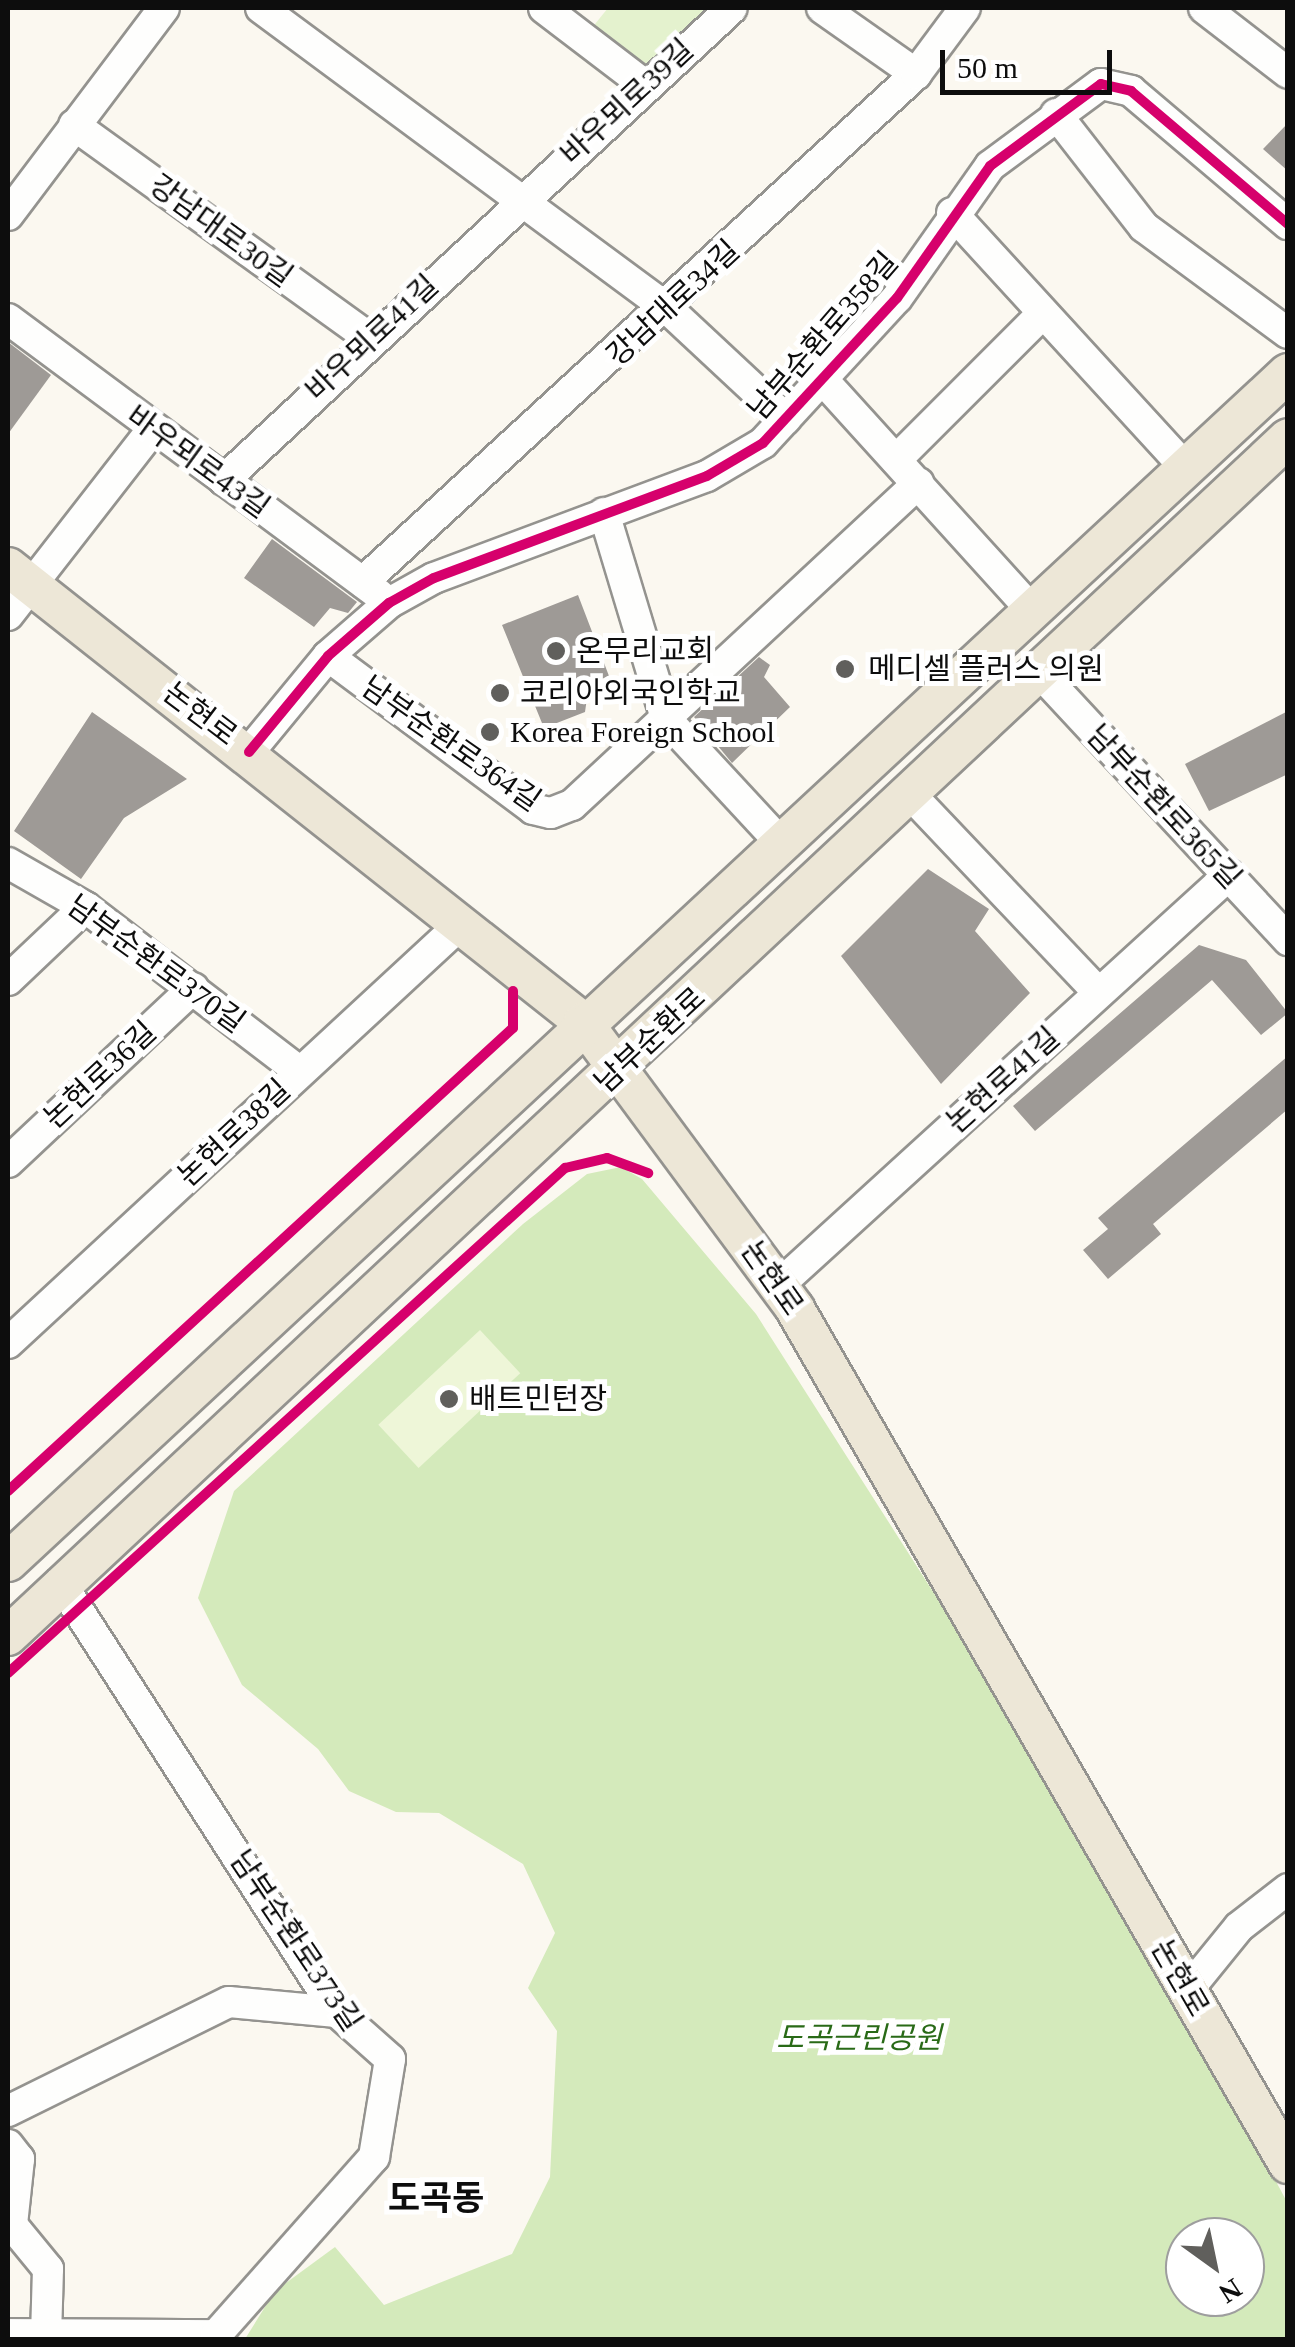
<!DOCTYPE html>
<meta charset="utf-8">
<style>
body{margin:0}
#map{position:relative;width:1295px;height:2347px;overflow:hidden;background:#fbf8f0;font-family:"Times New Roman","Noto Sans KR",serif}
div>[style]{position:absolute}
.green>*{inset:0;background:#e4f2ce}
.forest>*{inset:0;background:#d4eabb}
.pitch>*{inset:0;background:#eef6d8;transform-origin:0 0}
.building>*{inset:0;background:#9e9a96}
.roads{filter:drop-shadow(2px 0 #94938f) drop-shadow(-2px 0 #94938f) drop-shadow(0 2px #94938f) drop-shadow(0 -2px #94938f)}
.minor>*{height:30px;margin:-15px;padding:0 15px;transform-origin:15px;border-radius:15px;background:#fefefd}
.major>*{height:38px;margin:-19px;padding:0 19px;transform-origin:19px;border-radius:19px;background:#ede7d7}
.cycleway>*{height:10px;margin:-5px;padding:0 5px;transform-origin:5px;border-radius:5px;background:#d6006c}
.dots>*{width:28px;height:28px;translate:-50% -50%;box-sizing:border-box;border:5px solid #fff;border-radius:50%}
span{translate:-50% -50%;white-space:nowrap;text-align:center;line-height:1.15;-webkit-text-stroke:10px #fff;paint-order:stroke}
.street-label{font-size:30px;color:#0d0d0d}
.poi-label{font-size:30px;color:#0d0d0d}
.left{translate:0 -50%;text-align:left}
.park-label{font-size:30px;color:#296a17;font-style:italic}
.quarter-label{font-size:35px;color:#0d0d0d;font-weight:700}
.frame{position:absolute;inset:0;border:10px solid #0d0d0d;pointer-events:none}
.north{position:absolute;left:1165px;top:2217px;width:100px;height:100px;box-sizing:border-box;background:#fff;border:2px solid #9e9e9e;border-radius:50%;rotate:147deg;font-size:28px;font-weight:700;line-height:40px;text-align:center;color:#0d0d0d}
.north::after{content:'';display:block;margin:auto;width:35px;height:45px;background:#605f5c;clip-path:polygon(50% 0,100% 100%,50% 72%,0 100%)}
.scale{position:absolute;left:940px;top:50px;width:172px;height:45px;box-sizing:border-box;border:5px solid #0d0d0d;border-top:0;padding-left:12px;font-size:30px;line-height:35px;white-space:nowrap;color:#0d0d0d;-webkit-text-stroke:8px #fff;paint-order:stroke}
</style>
<div id="map">
<div class="green">
<div style="clip-path:polygon(608px 8px,721px 8px,644px 72px,591px 29px)"></div>
</div>
<div class="forest">
<div style="clip-path:polygon(evenodd,621px 1167px,642px 1179px,756px 1314px,981px 1667px,1208px 2054px,1287px 2202px,1287px 2339px,245px 2339px,275px 2291px,335px 2247px,384px 2305px,512px 2254px,550px 2177px,557px 2031px,528px 1988px,555px 1933px,523px 1864px,439px 1813px,396px 1812px,349px 1791px,318px 1749px,242px 1685px,198px 1598px,234px 1491px,523px 1224px,587px 1174px,621px 1167px,1185px 2237px,1245px 2237px,1245px 2297px,1185px 2297px,1185px 2237px)"></div>
</div>
<div class="pitch">
<div style="left:480px;top:1330px;width:59px;height:139px;rotate:47deg"></div>
</div>
<div class="building">
<div style="clip-path:polygon(1288px 123px,1288px 171px,1263px 149px)"></div>
<div style="clip-path:polygon(8px 342px,51px 375px,8px 434px)"></div>
<div style="clip-path:polygon(272px 539px,357px 602px,348px 613px,330px 608px,314px 627px,244px 578px)"></div>
<div style="clip-path:polygon(578px 595px,609px 676px,589px 684px,585px 712px,544px 728px,502px 625px)"></div>
<div style="clip-path:polygon(759px 657px,770px 665px,764px 677px,790px 707px,732px 763px,694px 717px)"></div>
<div style="clip-path:polygon(1288px 711px,1288px 774px,1209px 811px,1185px 764px)"></div>
<div style="clip-path:polygon(92px 712px,187px 779px,124px 818px,81px 879px,14px 831px)"></div>
<div style="clip-path:polygon(928px 869px,989px 909px,975px 931px,1030px 993px,941px 1084px,841px 956px)"></div>
<div style="clip-path:polygon(1199px 945px,1246px 960px,1288px 1013px,1261px 1035px,1212px 980px,1035px 1131px,1013px 1106px)"></div>
<div style="clip-path:polygon(1288px 1056px,1288px 1109px,1153px 1224px,1161px 1234px,1108px 1279px,1083px 1250px,1108px 1229px,1098px 1218px)"></div>
</div>
<div class="roads">
<div class="minor">
<div style="left:261px;top:8px;width:506px;rotate:36.49deg"></div>
<div style="left:668px;top:309px;width:161px;rotate:43deg"></div>
<div style="left:544px;top:8px;width:123px;rotate:37.4deg"></div>
<div style="left:822px;top:8px;width:115px;rotate:35.1deg"></div>
<div style="left:1204px;top:8px;width:106px;rotate:37.7deg"></div>
<div style="left:1056px;top:114px;width:143px;rotate:52.1deg"></div>
<div style="left:1144px;top:227px;width:179px;rotate:36.4deg"></div>
<div style="left:74px;top:125px;width:364px;rotate:35.8deg"></div>
<div style="left:952px;top:213px;width:343px;rotate:47.5deg"></div>
<div style="left:8px;top:215px;width:259px;rotate:-53deg"></div>
<div style="left:8px;top:319px;width:462px;rotate:36.6deg"></div>
<div style="left:823px;top:380px;width:308px;rotate:47.8deg"></div>
<div style="left:896px;top:460px;width:206px;rotate:-45deg"></div>
<div style="left:224px;top:480px;width:693px;rotate:-42.9deg"></div>
<div style="left:604px;top:513px;width:215px;rotate:73.2deg"></div>
<div style="left:666px;top:719px;width:166px;rotate:47.2deg"></div>
<div style="left:363px;top:582px;width:751px;rotate:-42.57deg"></div>
<div style="left:916px;top:74px;width:82px;rotate:-53.4deg"></div>
<div style="left:8px;top:615px;width:236px;rotate:-52.1deg"></div>
<div style="left:328px;top:656px;width:256px;rotate:36.7deg"></div>
<div style="left:533px;top:809px;width:18px;rotate:13deg"></div>
<div style="left:551px;top:813px;width:22px;rotate:-21deg"></div>
<div style="left:572px;top:805px;width:473px;rotate:-42.9deg"></div>
<div style="left:1042px;top:675px;width:362px;rotate:47.1deg"></div>
<div style="left:249px;top:752px;width:124px;rotate:-50.5deg"></div>
<div style="left:328px;top:656px;width:81px;rotate:-41deg"></div>
<div style="left:389px;top:603px;width:51px;rotate:-29.1deg"></div>
<div style="left:434px;top:578px;width:291px;rotate:-20.5deg"></div>
<div style="left:707px;top:476px;width:65px;rotate:-30.5deg"></div>
<div style="left:763px;top:443px;width:197px;rotate:-47.3deg"></div>
<div style="left:897px;top:298px;width:161px;rotate:-54.8deg"></div>
<div style="left:990px;top:166px;width:138px;rotate:-36.5deg"></div>
<div style="left:1101px;top:84px;width:31px;rotate:13deg"></div>
<div style="left:1131px;top:91px;width:206px;rotate:40.3deg"></div>
<div style="left:910px;top:794px;width:274px;rotate:46.5deg"></div>
<div style="left:8px;top:863px;width:89px;rotate:29.7deg"></div>
<div style="left:85px;top:907px;width:271px;rotate:37.5deg"></div>
<div style="left:8px;top:980px;width:106px;rotate:-43.5deg"></div>
<div style="left:8px;top:1162px;width:254px;rotate:-43.2deg"></div>
<div style="left:779px;top:1285px;width:609px;rotate:-42.34deg"></div>
<div style="left:8px;top:1343px;width:617px;rotate:-42.77deg"></div>
<div style="left:1187px;top:1991px;width:82px;rotate:-50.9deg"></div>
<div style="left:1239px;top:1927px;width:62px;rotate:-37.8deg"></div>
<div style="left:8px;top:2111px;width:246px;rotate:-26.3deg"></div>
<div style="left:229px;top:2002px;width:108px;rotate:5.3deg"></div>
<div style="left:8px;top:2145px;width:18px;rotate:52deg"></div>
<div style="left:19px;top:2159px;width:66px;rotate:96.1deg"></div>
<div style="left:12px;top:2225px;width:57px;rotate:50.7deg"></div>
<div style="left:48px;top:2269px;width:67px;rotate:91.7deg"></div>
<div style="left:8px;top:2334px;width:208px;rotate:0.3deg"></div>
<div style="left:216px;top:2335px;width:238px;rotate:-48.4deg"></div>
<div style="left:374px;top:2157px;width:99px;rotate:-80.7deg"></div>
<div style="left:390px;top:2059px;width:71px;rotate:-138.4deg"></div>
<div style="left:337px;top:2012px;width:511px;rotate:-122.79deg"></div>
</div>
<div class="major">
<div style="left:8px;top:567px;width:733px;rotate:38.35deg"></div>
<div style="left:583px;top:1022px;width:357px;rotate:53.5deg"></div>
<div style="left:795px;top:1309px;width:987px;rotate:60.03deg"></div>
<div style="left:8px;top:1562px;width:1747px;rotate:-42.89deg"></div>
<div style="left:8px;top:1636px;width:1753px;rotate:-43.1deg"></div>
</div>
</div>
<div class="cycleway">
<div style="left:249px;top:752px;width:124px;rotate:-50.5deg"></div>
<div style="left:328px;top:656px;width:81px;rotate:-41deg"></div>
<div style="left:389px;top:603px;width:51px;rotate:-29.1deg"></div>
<div style="left:434px;top:578px;width:291px;rotate:-20.5deg"></div>
<div style="left:707px;top:476px;width:65px;rotate:-30.5deg"></div>
<div style="left:763px;top:443px;width:197px;rotate:-47.3deg"></div>
<div style="left:897px;top:298px;width:161px;rotate:-54.8deg"></div>
<div style="left:990px;top:166px;width:138px;rotate:-36.5deg"></div>
<div style="left:1101px;top:84px;width:31px;rotate:13deg"></div>
<div style="left:1131px;top:91px;width:206px;rotate:40.3deg"></div>
<div style="left:8px;top:1491px;width:685px;rotate:-42.52deg"></div>
<div style="left:513px;top:1028px;width:37px;rotate:-90deg"></div>
<div style="left:8px;top:1673px;width:752px;rotate:-42.2deg"></div>
<div style="left:565px;top:1168px;width:43px;rotate:-13.4deg"></div>
<div style="left:607px;top:1158px;width:44px;rotate:20.1deg"></div>
</div>
<div class="dots">
<div style="left:556px;top:651px;background:#605f5c"></div>
<div style="left:845px;top:669px;background:#605f5c"></div>
<div style="left:500px;top:693px;background:#605f5c"></div>
<div style="left:490px;top:732px;background:#605f5c"></div>
<div style="left:449px;top:1399px;background:#605f5c"></div>
</div>
<div class="street-label">
<span style="left:627px;top:102px;rotate:-43deg">바우뫼로39길</span>
<span style="left:221px;top:231px;rotate:36deg">강남대로30길</span>
<span style="left:673px;top:303px;rotate:-43deg">강남대로34길</span>
<span style="left:823px;top:336px;rotate:-49deg">남부순환로358길</span>
<span style="left:372px;top:338px;rotate:-43deg">바우뫼로41길</span>
<span style="left:198px;top:462px;rotate:36deg">바우뫼로43길</span>
<span style="left:200px;top:714px;rotate:37deg">논현로</span>
<span style="left:451px;top:744px;rotate:35deg">남부순환로364길</span>
<span style="left:1164px;top:807px;rotate:47deg">남부순환로365길</span>
<span style="left:156px;top:964px;rotate:36deg">남부순환로370길</span>
<span style="left:650px;top:1040px;rotate:-43deg">남부순환로</span>
<span style="left:100px;top:1075px;rotate:-43deg">논현로36길</span>
<span style="left:1003px;top:1080px;rotate:-42deg">논현로41길</span>
<span style="left:234px;top:1133px;rotate:-43deg">논현로38길</span>
<span style="left:772px;top:1278px;rotate:55deg">논현로</span>
<span style="left:296px;top:1941px;rotate:56deg">남부순환로373길</span>
<span style="left:1180px;top:1978px;rotate:60deg">논현로</span>
</div>
<div class="poi-label">
<span class="left" style="left:576px;top:651px">온무리교회</span>
<span class="left" style="left:868px;top:669px">메디셀 플러스 의원</span>
<span class="left" style="left:520px;top:693px">코리아외국인학교</span>
<span class="left" style="left:510px;top:732px">Korea Foreign School</span>
<span class="left" style="left:469px;top:1399px">배트민턴장</span>
</div>
<div class="park-label">
<span style="left:859px;top:2038px">도곡근린공원</span>
</div>
<div class="quarter-label">
<span style="left:436px;top:2199px">도곡동</span>
</div>
<div class="frame"></div>
<div class="north">N</div>
<div class="scale">50 m</div>
</div>
